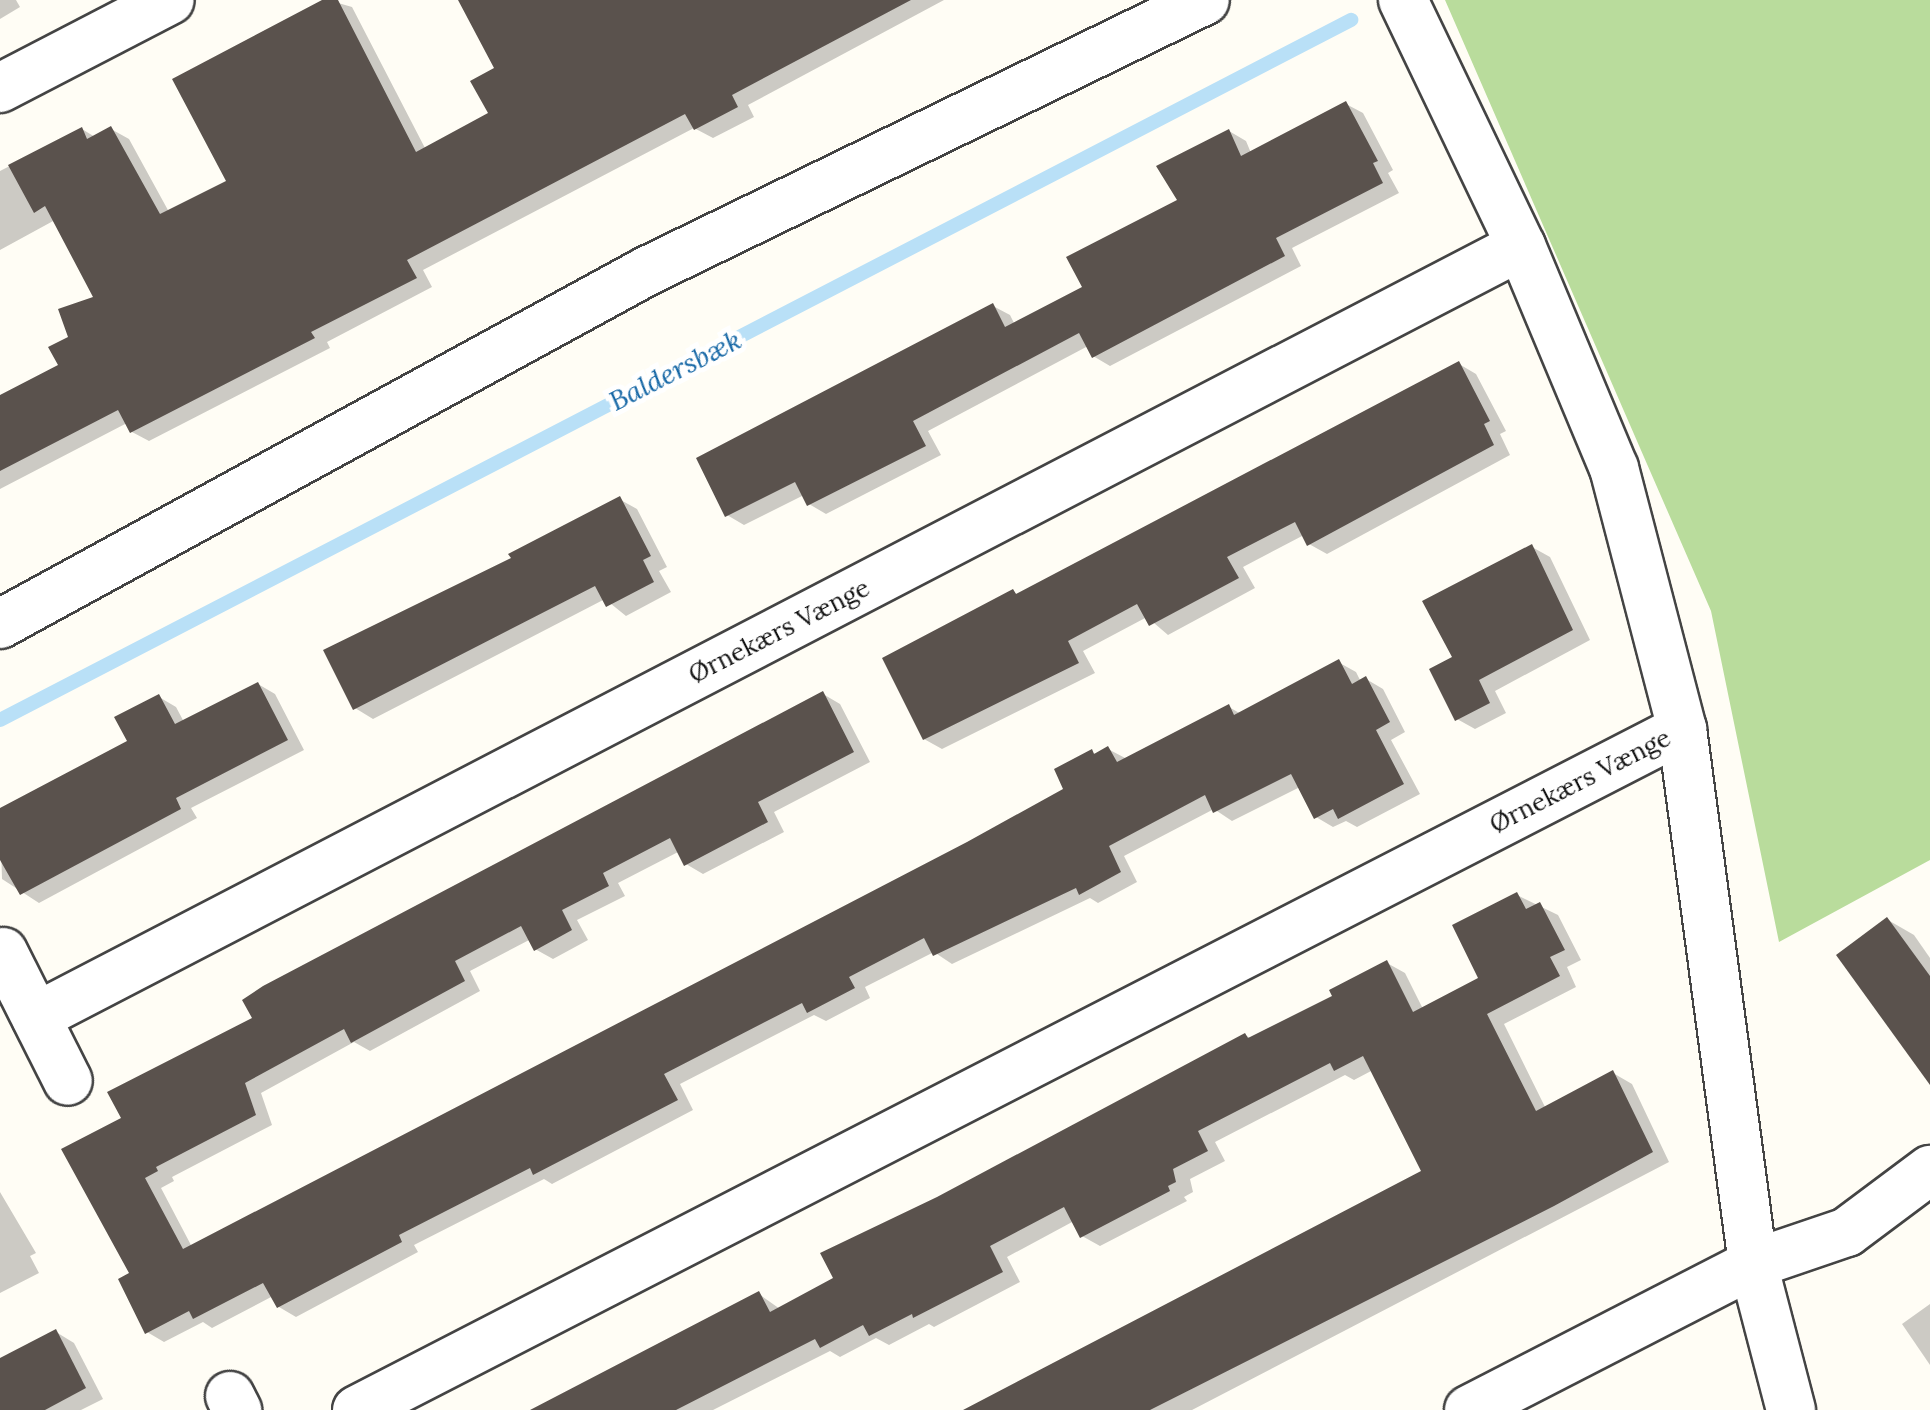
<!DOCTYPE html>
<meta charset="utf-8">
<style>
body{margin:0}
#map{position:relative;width:1930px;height:1410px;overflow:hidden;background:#fffdf5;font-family:Lora,serif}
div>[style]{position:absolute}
.forest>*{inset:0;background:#b9dc9c}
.shadow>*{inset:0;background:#0003}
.stream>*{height:14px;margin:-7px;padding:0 7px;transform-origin:7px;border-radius:7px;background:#b9e0f7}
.building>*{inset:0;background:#5a524d}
.roads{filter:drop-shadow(2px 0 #444) drop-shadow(-2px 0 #444) drop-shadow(0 2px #444) drop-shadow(0 -2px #444)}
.street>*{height:48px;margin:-24px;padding:0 24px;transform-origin:24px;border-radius:24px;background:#fff}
span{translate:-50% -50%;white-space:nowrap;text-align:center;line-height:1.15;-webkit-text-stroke:10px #fff;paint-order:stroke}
.street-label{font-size:25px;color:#111}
.water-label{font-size:28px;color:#1768a6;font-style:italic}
</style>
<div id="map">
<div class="forest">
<div style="clip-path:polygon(1445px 0,1930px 0,1930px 860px,1779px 942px,1711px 611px)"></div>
</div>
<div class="shadow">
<div style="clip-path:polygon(0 0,16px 0,20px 7px,0 19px)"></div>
<div style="clip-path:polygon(328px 0,352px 7px,426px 150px,492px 114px,497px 69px,461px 0,944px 0,748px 105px,754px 117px,713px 138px,694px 128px,423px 270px,432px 287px,327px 342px,330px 348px,149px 441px,132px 432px,127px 423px,0 489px,0 398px,61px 366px,72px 338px,96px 298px,55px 220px,0 250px,0 171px,82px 129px,95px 137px,111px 129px,129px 139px,169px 212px,229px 182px)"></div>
<div style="clip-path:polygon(1346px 104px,1363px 113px,1393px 170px,1388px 173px,1399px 193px,1292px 248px,1301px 266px,1110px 366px,1093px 356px,1088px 346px,928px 431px,941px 455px,826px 514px,809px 504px,804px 495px,744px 525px,727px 515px,993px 306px,1010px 315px,1015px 325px,1085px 288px,1180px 201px,1229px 131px,1246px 141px,1251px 153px)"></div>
<div style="clip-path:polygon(1459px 364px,1476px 374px,1506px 431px,1500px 434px,1510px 455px,1327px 554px,1309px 544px,1304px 535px,1243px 567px,1255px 588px,1168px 635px,1147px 617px,1083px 651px,1095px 673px,942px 749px,924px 739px,1013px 592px,1019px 595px)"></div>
<div style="clip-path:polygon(619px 499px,637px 509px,667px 567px,659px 571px,671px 592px,626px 616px,605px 599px,373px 719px,355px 708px)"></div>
<div style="clip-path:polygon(1532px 547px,1550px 557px,1590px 640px,1495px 691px,1506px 713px,1475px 729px,1457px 719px,1455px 658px)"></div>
<div style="clip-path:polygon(1338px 662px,1356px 672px,1361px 682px,1366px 679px,1383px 689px,1405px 732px,1391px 740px,1420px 794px,1357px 827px,1346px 821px,1333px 827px,1316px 817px,1300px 787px,1232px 821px,1214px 809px,1124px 856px,1137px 882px,1098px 903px,1090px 898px,952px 964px,934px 952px,865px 987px,870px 998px,826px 1021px,814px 1015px,680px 1084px,693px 1110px,552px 1184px,544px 1179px,414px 1245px,418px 1252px,296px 1317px,279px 1307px,273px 1296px,212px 1328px,203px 1322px,164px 1342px,147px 1332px,132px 1274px,124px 1119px,255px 1019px,823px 694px,840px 704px,870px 762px,774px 812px,784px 832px,703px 874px,686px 864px,680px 851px,618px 883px,625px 896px,577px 920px,588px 940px,553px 959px,535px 949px,531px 939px,470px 971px,480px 991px,370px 1051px,354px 1042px,261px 1093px,272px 1125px,172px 1177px,174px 1181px,161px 1188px,192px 1247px,968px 844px,1066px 790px,1092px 752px,1097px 755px,1108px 749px,1127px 759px,1229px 707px,1241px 714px)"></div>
<div style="clip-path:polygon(258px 684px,275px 694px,304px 750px,191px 808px,197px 818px,39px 903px,2px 879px,0 811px,130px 742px,159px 697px,176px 707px,184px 722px)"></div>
<div style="clip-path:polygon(1517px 895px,1558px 915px,1581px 960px,1567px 967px,1576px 987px,1504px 1024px,1546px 1109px,1613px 1073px,1632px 1084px,1669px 1162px,1192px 1410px,965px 1410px,1425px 1172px,1373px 1070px,1354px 1080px,1345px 1075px,1215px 1142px,1225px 1161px,1190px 1179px,1193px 1192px,1184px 1197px,1187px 1201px,1100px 1246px,1082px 1236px,1074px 1221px,1007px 1257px,1020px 1282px,934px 1327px,929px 1324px,889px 1345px,876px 1338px,840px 1357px,830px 1351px,713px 1410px,535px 1410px,759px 1294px,780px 1309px,836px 1279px,938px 1199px,1245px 1035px,1252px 1039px,1335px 997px,1387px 963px,1405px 973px,1423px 1009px,1481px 979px)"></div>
<div style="clip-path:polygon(1888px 920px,1914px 935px,1930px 958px,1930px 1081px)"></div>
<div style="clip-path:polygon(0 1192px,36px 1253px,30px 1256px,39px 1273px,0 1293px)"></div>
<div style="clip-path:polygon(1930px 1304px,1930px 1365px,1902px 1324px)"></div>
<div style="clip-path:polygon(56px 1332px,74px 1343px,103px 1399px,81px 1410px,0 1410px,0 1361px)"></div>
</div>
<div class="stream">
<div style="left:0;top:720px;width:1522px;rotate:-27.39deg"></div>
</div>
<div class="building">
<div style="clip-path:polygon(322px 0,338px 0,416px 152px,488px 113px,470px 81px,494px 68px,458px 0,911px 0,732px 95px,738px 107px,694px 130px,685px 114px,407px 260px,417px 278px,311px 332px,315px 338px,130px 433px,118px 410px,0 471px,0 395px,58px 365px,48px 347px,68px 337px,58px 309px,93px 297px,45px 206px,34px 213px,8px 165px,82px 127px,87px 139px,111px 126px,160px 214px,226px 181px,172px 79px)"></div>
<div style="clip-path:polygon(1346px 101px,1378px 161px,1373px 163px,1383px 183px,1276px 238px,1285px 256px,1092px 358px,1079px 333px,913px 421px,926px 446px,807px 506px,795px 482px,725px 517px,696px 458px,993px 303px,1005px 327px,1082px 287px,1066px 257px,1177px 200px,1156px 166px,1229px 129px,1241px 156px)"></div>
<div style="clip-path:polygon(1459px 361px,1490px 421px,1484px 424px,1494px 445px,1307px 546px,1295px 522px,1227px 557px,1239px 578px,1149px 626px,1137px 604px,1068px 641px,1079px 663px,923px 740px,882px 658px,1013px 589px,1016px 594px)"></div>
<div style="clip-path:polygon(620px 496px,651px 556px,643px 560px,654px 582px,606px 607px,595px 586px,353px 710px,323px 650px,511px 558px,508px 554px)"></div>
<div style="clip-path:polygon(1532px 544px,1573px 630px,1479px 680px,1490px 703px,1455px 721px,1429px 669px,1452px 657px,1422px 601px)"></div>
<div style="clip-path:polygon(1339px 659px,1352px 684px,1366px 676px,1390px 722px,1376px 730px,1404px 784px,1338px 819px,1333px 809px,1314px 819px,1291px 774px,1213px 813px,1205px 795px,1109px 846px,1121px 872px,1079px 895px,1076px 888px,933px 956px,924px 938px,849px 977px,855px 988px,807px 1013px,802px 1003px,664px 1074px,678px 1100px,533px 1175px,530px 1168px,399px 1235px,402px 1242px,277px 1308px,263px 1283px,193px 1319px,189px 1311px,145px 1334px,118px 1279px,129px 1273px,61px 1149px,121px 1118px,107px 1092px,252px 1018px,242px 1000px,263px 986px,823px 691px,854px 752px,758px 802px,768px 822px,684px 866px,670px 838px,603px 873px,609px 886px,562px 910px,572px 930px,534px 951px,521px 926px,455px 961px,465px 981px,351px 1043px,344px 1029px,245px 1083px,256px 1115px,156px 1167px,158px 1171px,145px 1178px,183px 1249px,967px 842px,1063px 789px,1054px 769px,1092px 749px,1094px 754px,1108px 746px,1117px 762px,1229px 704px,1234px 715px)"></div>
<div style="clip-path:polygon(258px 682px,288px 740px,176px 798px,181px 809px,20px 895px,0 860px,0 808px,127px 741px,114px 717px,159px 694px,175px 724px)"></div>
<div style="clip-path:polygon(1517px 892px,1526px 909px,1540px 902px,1565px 950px,1550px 957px,1560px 976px,1487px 1014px,1536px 1111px,1613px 1070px,1653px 1152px,1554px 1206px,1150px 1410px,963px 1410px,1421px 1171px,1363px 1056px,1334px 1071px,1330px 1063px,1198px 1131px,1208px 1151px,1173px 1169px,1176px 1182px,1168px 1186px,1170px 1191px,1080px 1238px,1064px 1207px,990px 1246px,1003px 1272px,913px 1318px,912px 1314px,869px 1336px,863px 1325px,820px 1348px,815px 1339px,676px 1410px,530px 1410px,759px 1291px,770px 1312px,833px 1278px,820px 1253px,937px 1197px,1245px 1033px,1248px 1038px,1332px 996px,1329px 990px,1387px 960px,1413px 1012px,1478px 978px,1452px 925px)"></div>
<div style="clip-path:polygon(1887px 917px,1930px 976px,1930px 1085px,1836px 955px)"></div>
<div style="clip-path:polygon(56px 1329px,86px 1388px,45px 1410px,0 1410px,0 1358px)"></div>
</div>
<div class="roads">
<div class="street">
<div style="left:1403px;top:0;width:273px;rotate:64.4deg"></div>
<div style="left:1521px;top:246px;width:241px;rotate:67.3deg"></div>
<div style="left:1614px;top:468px;width:270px;rotate:75.4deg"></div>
<div style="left:1682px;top:729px;width:540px;rotate:82.44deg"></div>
<div style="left:1753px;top:1264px;width:151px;rotate:75.4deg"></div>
<div style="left:0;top:88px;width:191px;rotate:-27.4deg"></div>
<div style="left:0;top:624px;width:737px;rotate:-28.62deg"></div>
<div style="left:647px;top:271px;width:620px;rotate:-25.9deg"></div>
<div style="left:3px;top:952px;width:144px;rotate:63.3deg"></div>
<div style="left:36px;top:1017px;width:1673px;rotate:-27.44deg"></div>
<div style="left:230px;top:1396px;width:16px;rotate:63deg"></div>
<div style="left:357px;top:1410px;width:1490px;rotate:-27.2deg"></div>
<div style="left:1469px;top:1410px;width:319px;rotate:-27.2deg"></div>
<div style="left:1753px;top:1264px;width:99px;rotate:-18.8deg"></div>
<div style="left:1847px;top:1232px;width:104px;rotate:-36.8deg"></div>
</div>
</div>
<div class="street-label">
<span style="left:779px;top:631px;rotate:-27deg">Ørnekærs Vænge</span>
<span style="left:1580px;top:781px;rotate:-27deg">Ørnekærs Vænge</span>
</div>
<div class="water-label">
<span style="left:675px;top:370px;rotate:-27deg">Baldersbæk</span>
</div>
</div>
